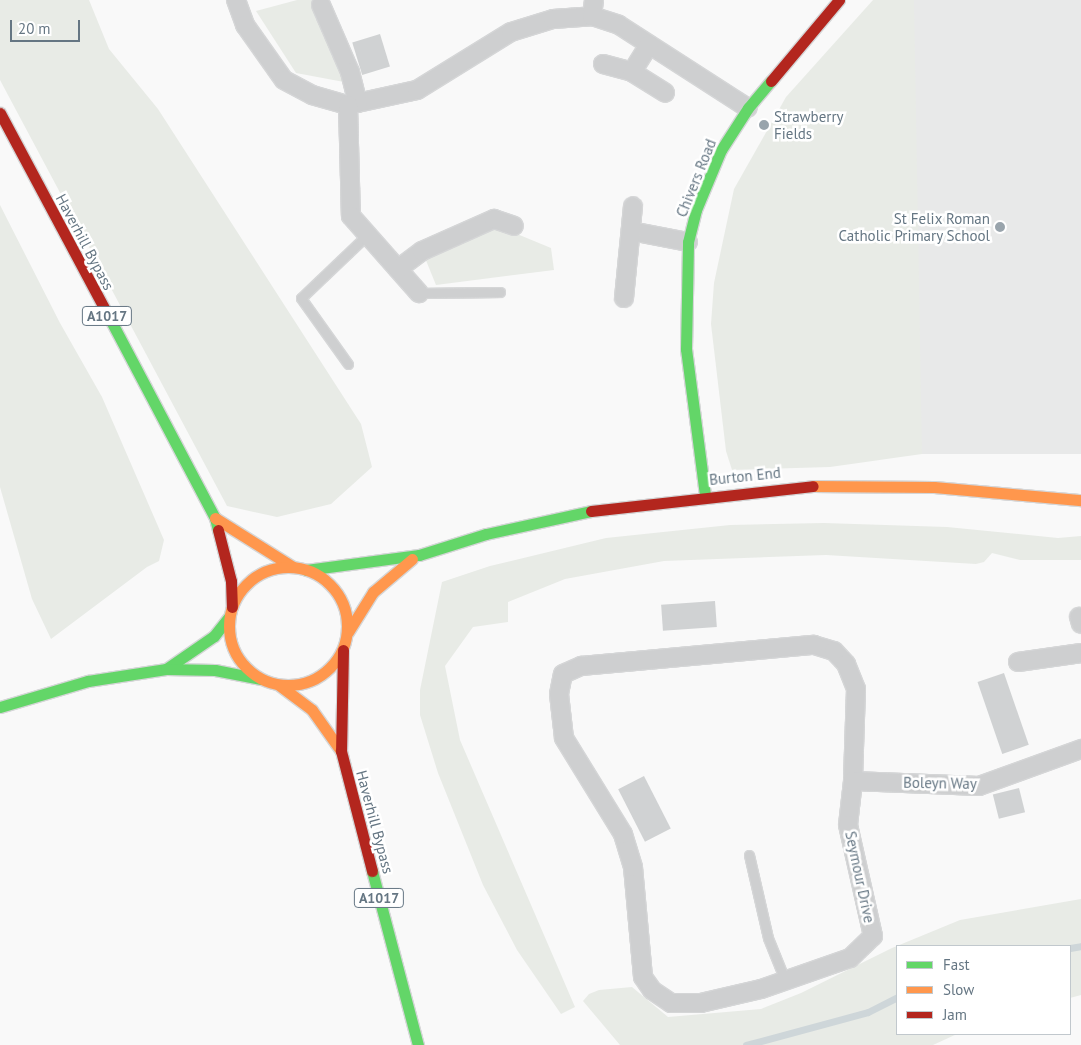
<!DOCTYPE html>
<style>
body{margin:0}
#map{position:relative;width:1081px;height:1045px;overflow:hidden;background:#f9f9f9;font-family:"PT Sans",sans-serif}
div>[style]{position:absolute}
.built>*{inset:0;background:#e8e9e9;transform-origin:0 0}
.green>*{inset:0;background:#e8ebe6}
.stream>*{height:7px;margin:-3.5px;padding:0 3.5px;transform-origin:3.5px;border-radius:3.5px;background:#ced6d9}
.building>*{inset:0;background:#d0d2d3;transform-origin:0 0}
.roads{filter:drop-shadow(1px 0 #d5d6d7) drop-shadow(-1px 0 #d5d6d7) drop-shadow(0 1px #d5d6d7) drop-shadow(0 -1px #d5d6d7)}
.lane>*{height:9px;margin:-4.5px;padding:0 4.5px;transform-origin:4.5px;border-radius:4.5px;background:#cecfd0}
.street>*{height:18px;margin:-9px;padding:0 9px;transform-origin:9px;border-radius:9px;background:#cecfd0}
.fast>*{height:11px;margin:-5.5px;padding:0 5.5px;transform-origin:5.5px;border-radius:5.5px;background:#63d668}
.slow>*{height:11px;margin:-5.5px;padding:0 5.5px;transform-origin:5.5px;border-radius:5.5px;background:#ff974d}
.slow>.ring{margin:-5.5px;padding:0;box-sizing:content-box;background:none;border:11px solid #ff974d;border-radius:50%}
.jam>*{height:11px;margin:-5.5px;padding:0 5.5px;transform-origin:5.5px;border-radius:5.5px;background:#b3261e}
.dots>*{width:14px;height:14px;translate:-50% -50%;box-sizing:border-box;border:2px solid #fff;border-radius:50%}
span{translate:-50% -50%;white-space:nowrap;text-align:center;line-height:1.15;-webkit-text-stroke:5px #fff;paint-order:stroke}
.shield-label span{padding:1px 4px;background:#fff;border:1px solid;border-radius:4px;-webkit-text-stroke-width:0}
.shield-label{font-size:14px;color:#657683;font-weight:700}
.poi-label{font-size:15px;color:#657683}
.left{translate:0 -50%;text-align:left}
.right{translate:-100% -50%;text-align:right}
.street-label{font-size:15px;color:#657683}
.legend{position:absolute;left:896px;top:945px;width:175px;height:90px;box-sizing:border-box;background:#fff;border:1px solid #c1c8cd;margin:0;padding:6px 9px;list-style:none;font-size:15px;color:#657683}
.legend li{display:flex;align-items:center;gap:10px;height:25px}
.legend b{width:25px;border:1px solid #c1c8cd}
.scale{position:absolute;left:10px;top:20px;width:70px;height:22px;box-sizing:border-box;border:2px solid #657683;border-top:0;padding-left:6px;font-size:15px;line-height:18px;white-space:nowrap;color:#657683;-webkit-text-stroke:4px #fff;paint-order:stroke}
</style>
<div id="map">
<div class="built">
<div style="left:914px;top:0;width:167px;height:454px"></div>
</div>
<div class="green">
<div style="clip-path:polygon(0 0,89px 0,109px 49px,158px 109px,361px 424px,372px 467px,331px 504px,277px 517px,227px 506px,0 80px)"></div>
<div style="clip-path:polygon(297px 0,312px 0,344px 82px,296px 73px,256px 11px)"></div>
<div style="clip-path:polygon(873px 0,914px 0,922px 454px,830px 467px,732px 470px,726px 451px,711px 324px,714px 283px,734px 189px,786px 97px)"></div>
<div style="clip-path:polygon(0 205px,60px 323px,102px 397px,164px 540px,159px 561px,147px 567px,51px 639px,32px 599px,0 487px)"></div>
<div style="clip-path:polygon(498px 226px,551px 248px,554px 270px,436px 285px,425px 258px)"></div>
<div style="clip-path:polygon(824px 523px,947px 527px,1058px 538px,1081px 536px,1081px 560px,1020px 560px,992px 553px,984px 562px,976px 564px,826px 555px,664px 561px,565px 579px,508px 602px,508px 622px,473px 627px,445px 666px,460px 740px,575px 1007px,561px 1014px,517px 950px,483px 885px,438px 773px,420px 715px,420px 690px,442px 582px,490px 566px,606px 538px,730px 525px)"></div>
<div style="clip-path:polygon(1081px 899px,1081px 995px,1070px 998px,1070px 946px,897px 946px,897px 1034px,957px 1034px,933px 1045px,620px 1045px,583px 1001px,589px 994px,599px 990px,632px 987px,668px 1017px,761px 1009px,801px 993px,892px 948px,960px 920px)"></div>
</div>
<div class="stream">
<div style="left:1070px;top:948px;width:11px;rotate:-10deg"></div>
<div style="left:746px;top:1045px;width:126px;rotate:-15.1deg"></div>
<div style="left:868px;top:1012px;width:33px;rotate:-27deg"></div>
</div>
<div class="building">
<div style="left:380px;top:34px;width:34px;height:29px;rotate:73deg"></div>
<div style="left:715px;top:601px;width:26px;height:54px;rotate:86deg"></div>
<div style="left:1004px;top:673px;width:76px;height:28px;rotate:71deg"></div>
<div style="left:644px;top:776px;width:59px;height:29px;rotate:63deg"></div>
<div style="left:1019px;top:788px;width:25px;height:27px;rotate:76deg"></div>
</div>
<div class="roads">
<div class="lane">
<div style="left:419px;top:293px;width:81px;rotate:-0.7deg"></div>
<div style="left:348px;top:364px;width:81px;rotate:-125.5deg"></div>
<div style="left:301px;top:298px;width:91px;rotate:-43.7deg"></div>
<div style="left:749px;top:855px;width:85px;rotate:77.1deg"></div>
<div style="left:768px;top:938px;width:45px;rotate:68deg"></div>
</div>
<div class="street">
<div style="left:236px;top:0;width:27px;rotate:70deg"></div>
<div style="left:245px;top:25px;width:67px;rotate:54.7deg"></div>
<div style="left:284px;top:80px;width:32px;rotate:28deg"></div>
<div style="left:312px;top:95px;width:37px;rotate:16deg"></div>
<div style="left:348px;top:105px;width:71px;rotate:-12.3deg"></div>
<div style="left:417px;top:90px;width:110px;rotate:-31.7deg"></div>
<div style="left:511px;top:32px;width:44px;rotate:-17.2deg"></div>
<div style="left:553px;top:19px;width:39px;rotate:-4deg"></div>
<div style="left:594px;top:0;width:16px;rotate:97deg"></div>
<div style="left:592px;top:16px;width:28px;rotate:18deg"></div>
<div style="left:619px;top:25px;width:153px;rotate:32.8deg"></div>
<div style="left:321px;top:5px;width:73px;rotate:66.6deg"></div>
<div style="left:350px;top:72px;width:32px;rotate:76deg"></div>
<div style="left:603px;top:64px;width:30px;rotate:15deg"></div>
<div style="left:632px;top:72px;width:39px;rotate:32deg"></div>
<div style="left:632px;top:72px;width:32px;rotate:-58deg"></div>
<div style="left:348px;top:105px;width:111px;rotate:88.5deg"></div>
<div style="left:351px;top:216px;width:103px;rotate:48.6deg"></div>
<div style="left:631px;top:231px;width:58px;rotate:10.9deg"></div>
<div style="left:398px;top:269px;width:30px;rotate:-37deg"></div>
<div style="left:422px;top:251px;width:79px;rotate:-24deg"></div>
<div style="left:494px;top:219px;width:21px;rotate:19deg"></div>
<div style="left:624px;top:298px;width:92px;rotate:-84.4deg"></div>
<div style="left:1079px;top:617px;width:7px;rotate:74deg"></div>
<div style="left:814px;top:645px;width:21px;rotate:17deg"></div>
<div style="left:834px;top:651px;width:18px;rotate:47deg"></div>
<div style="left:846px;top:664px;width:27px;rotate:68deg"></div>
<div style="left:856px;top:689px;width:92px;rotate:91.9deg"></div>
<div style="left:853px;top:781px;width:44px;rotate:96.5deg"></div>
<div style="left:848px;top:825px;width:114px;rotate:77.3deg"></div>
<div style="left:873px;top:936px;width:32px;rotate:136deg"></div>
<div style="left:850px;top:958px;width:94px;rotate:160.8deg"></div>
<div style="left:761px;top:989px;width:62px;rotate:166.9deg"></div>
<div style="left:701px;top:1003px;width:30px;rotate:180deg"></div>
<div style="left:671px;top:1003px;width:23px;rotate:-146deg"></div>
<div style="left:652px;top:990px;width:16px;rotate:-125deg"></div>
<div style="left:643px;top:977px;width:110px;rotate:-95.2deg"></div>
<div style="left:633px;top:867px;width:34px;rotate:-107deg"></div>
<div style="left:623px;top:834px;width:113px;rotate:-121.6deg"></div>
<div style="left:564px;top:738px;width:44px;rotate:-96.5deg"></div>
<div style="left:559px;top:694px;width:20px;rotate:-79deg"></div>
<div style="left:563px;top:674px;width:20px;rotate:-24deg"></div>
<div style="left:581px;top:666px;width:234px;rotate:-5.2deg"></div>
<div style="left:1018px;top:662px;width:64px;rotate:-8.1deg"></div>
<div style="left:853px;top:781px;width:126px;rotate:2.3deg"></div>
<div style="left:979px;top:786px;width:109px;rotate:-19.9deg"></div>
</div>
<div class="fast">
<div style="left:110px;top:319px;width:225px;rotate:62.2deg"></div>
<div style="left:215px;top:518px;width:12px;rotate:76deg"></div>
<div style="left:705px;top:495px;width:147px;rotate:-97.4deg"></div>
<div style="left:686px;top:349px;width:107px;rotate:-88.9deg"></div>
<div style="left:688px;top:242px;width:33px;rotate:-76deg"></div>
<div style="left:696px;top:210px;width:65px;rotate:-67.4deg"></div>
<div style="left:721px;top:150px;width:50px;rotate:-57.3deg"></div>
<div style="left:748px;top:108px;width:35px;rotate:-50deg"></div>
<div style="left:306px;top:570px;width:114px;rotate:-7.6deg"></div>
<div style="left:419px;top:555px;width:70px;rotate:-17.4deg"></div>
<div style="left:486px;top:534px;width:107px;rotate:-12.4deg"></div>
<div style="left:166px;top:669px;width:58px;rotate:-34.5deg"></div>
<div style="left:214px;top:636px;width:24px;rotate:-52deg"></div>
<div style="left:0;top:707px;width:92px;rotate:-16.5deg"></div>
<div style="left:88px;top:681px;width:79px;rotate:-8.7deg"></div>
<div style="left:166px;top:669px;width:49px;rotate:1.2deg"></div>
<div style="left:215px;top:670px;width:47px;rotate:11.1deg"></div>
<div style="left:372px;top:871px;width:180px;rotate:75.2deg"></div>
</div>
<div class="slow">
<div style="left:813px;top:486px;width:121px;rotate:0.5deg"></div>
<div style="left:934px;top:487px;width:148px;rotate:5.1deg"></div>
<div style="left:215px;top:518px;width:92px;rotate:32.1deg"></div>
<div class="ring" style="left:229px;top:567px;width:107px;height:107px"></div>
<div style="left:348px;top:632px;width:47px;rotate:-58deg"></div>
<div style="left:373px;top:592px;width:51px;rotate:-40.2deg"></div>
<div style="left:279px;top:685px;width:41px;rotate:37.1deg"></div>
<div style="left:312px;top:710px;width:50px;rotate:54.7deg"></div>
</div>
<div class="jam">
<div style="left:771px;top:81px;width:106px;rotate:-50deg"></div>
<div style="left:0;top:113px;width:234px;rotate:61.9deg"></div>
<div style="left:591px;top:511px;width:223px;rotate:-6.4deg"></div>
<div style="left:218px;top:530px;width:53px;rotate:75.7deg"></div>
<div style="left:231px;top:581px;width:26px;rotate:88deg"></div>
<div style="left:343px;top:650px;width:101px;rotate:91.1deg"></div>
<div style="left:341px;top:751px;width:124px;rotate:75.5deg"></div>
</div>
</div>
<div class="dots">
<div style="left:764px;top:125px;background:#99a4ac"></div>
<div style="left:1000px;top:227px;background:#99a4ac"></div>
</div>
<div class="shield-label">
<span style="left:107px;top:316px">A1017</span>
<span style="left:379px;top:898px">A1017</span>
</div>
<div class="poi-label">
<span class="left" style="left:774px;top:125px">Strawberry<br>Fields</span>
<span class="right" style="left:990px;top:227px">St Felix Roman<br>Catholic Primary School</span>
</div>
<div class="street-label">
<span style="left:696px;top:178px;rotate:-68deg">Chivers Road</span>
<span style="left:85px;top:242px;rotate:62deg">Haverhill Bypass</span>
<span style="left:745px;top:476px;rotate:-6deg">Burton End</span>
<span style="left:940px;top:783px;rotate:1deg">Boleyn Way</span>
<span style="left:375px;top:822px;rotate:75deg">Haverhill Bypass</span>
<span style="left:860px;top:877px;rotate:78deg">Seymour Drive</span>
</div>
<ul class="legend">
<li><b style="height:6px;background:#63d668"></b>Fast</li>
<li><b style="height:6px;background:#ff974d"></b>Slow</li>
<li><b style="height:6px;background:#b3261e"></b>Jam</li>
</ul>
<div class="scale">20 m</div>
</div>
